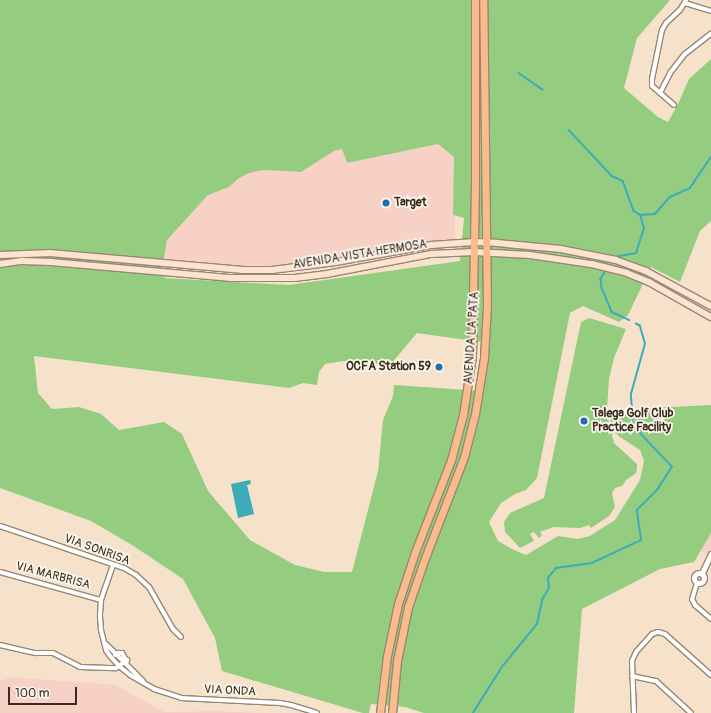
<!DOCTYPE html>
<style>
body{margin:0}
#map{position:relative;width:711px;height:713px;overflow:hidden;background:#f6e2ca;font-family:Pangolin,sans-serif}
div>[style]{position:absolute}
.built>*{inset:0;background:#f7d1c6}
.green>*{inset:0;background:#95cd80}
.water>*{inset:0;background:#3cabba}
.stream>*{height:1.5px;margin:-0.75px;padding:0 0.75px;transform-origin:0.75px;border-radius:0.75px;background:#3cabba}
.roads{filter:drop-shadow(1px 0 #988674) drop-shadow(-1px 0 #988674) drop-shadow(0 1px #988674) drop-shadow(0 -1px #988674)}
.minor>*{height:4px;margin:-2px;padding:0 2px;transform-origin:2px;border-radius:2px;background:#fff}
.tertiary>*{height:5px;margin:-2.5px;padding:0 2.5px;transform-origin:2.5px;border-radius:2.5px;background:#fff}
.tertiary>.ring{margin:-2.5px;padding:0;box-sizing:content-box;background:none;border:5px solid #fff;border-radius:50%}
.secondary>*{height:5.5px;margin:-2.75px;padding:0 2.75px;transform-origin:2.75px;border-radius:2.75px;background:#fde4d1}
.trunk>*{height:7px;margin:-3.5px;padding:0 3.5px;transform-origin:3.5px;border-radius:3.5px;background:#fbbb8c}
.dots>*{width:11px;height:11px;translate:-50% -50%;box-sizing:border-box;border:2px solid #fbf7ec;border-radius:50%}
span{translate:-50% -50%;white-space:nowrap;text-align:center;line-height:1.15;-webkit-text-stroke:3.5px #fbf7ec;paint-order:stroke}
.poi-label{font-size:12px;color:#3b2a1e;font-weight:700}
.left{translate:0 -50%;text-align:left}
.right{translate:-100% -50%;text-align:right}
.street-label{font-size:12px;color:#3b2a1e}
.scale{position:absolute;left:8px;top:687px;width:69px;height:18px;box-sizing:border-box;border:2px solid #3b2a1e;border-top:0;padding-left:5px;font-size:12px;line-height:14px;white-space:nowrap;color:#3b2a1e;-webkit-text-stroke:3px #fbf7ec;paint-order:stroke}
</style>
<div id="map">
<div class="built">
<div style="clip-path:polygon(438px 144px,454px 157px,455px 242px,428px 243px,328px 261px,245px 268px,165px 261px,167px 240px,208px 195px,229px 187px,239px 179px,249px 173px,263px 170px,301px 172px,334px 151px,342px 149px,347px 163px)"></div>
<div style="clip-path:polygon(711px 533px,711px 560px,700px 550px)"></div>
<div style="clip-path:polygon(11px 677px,115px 685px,165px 712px,214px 711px,261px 713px,0 713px,0 681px)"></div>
</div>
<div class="green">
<div style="clip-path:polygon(evenodd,0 0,670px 0,637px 38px,624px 88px,658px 117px,668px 122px,678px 104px,689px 79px,711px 59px,711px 221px,700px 231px,680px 282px,651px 267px,628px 315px,619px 322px,583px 306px,570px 313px,537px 478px,526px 490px,515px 494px,501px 503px,489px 522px,498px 541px,512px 549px,526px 555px,558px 536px,577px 539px,590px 536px,615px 520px,640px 480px,644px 461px,640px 450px,620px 437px,610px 427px,614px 443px,637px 464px,637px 470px,635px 474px,626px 480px,622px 486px,615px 488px,612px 493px,615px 507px,609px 516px,591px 528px,589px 525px,580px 528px,554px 527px,540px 532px,542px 535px,539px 538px,534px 532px,530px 534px,534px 541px,520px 548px,505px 532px,504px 522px,510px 513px,544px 498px,581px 322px,589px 318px,626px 329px,614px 358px,609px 379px,607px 409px,609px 426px,613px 410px,711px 405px,711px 533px,694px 562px,660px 569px,582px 609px,574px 713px,424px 713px,405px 707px,371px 704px,369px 713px,363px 713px,222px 671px,215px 638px,183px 579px,132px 545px,91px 521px,0 488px,0 0,438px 144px,454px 157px,453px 215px,464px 218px,460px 261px,289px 285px,165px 278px,163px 268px,167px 240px,208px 195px,229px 187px,238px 179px,249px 173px,263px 170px,301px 172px,334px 151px,342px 149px,347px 163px,438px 144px,0 0,417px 333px,488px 343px,487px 372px,482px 391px,394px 385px,393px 396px,383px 420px,378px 471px,352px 572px,324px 572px,295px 565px,250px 540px,208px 491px,182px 434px,164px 422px,119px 430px,101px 414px,79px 407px,52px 409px,38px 393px,34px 356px,289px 388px,303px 383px,317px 385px,319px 372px,325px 364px,343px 361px,390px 365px,417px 333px)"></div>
</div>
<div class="water">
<div style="clip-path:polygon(250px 480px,251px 484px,247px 485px,254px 514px,238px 518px,231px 484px)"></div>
</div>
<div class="stream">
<div style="left:519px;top:73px;width:29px;rotate:35deg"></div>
<div style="left:569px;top:130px;width:63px;rotate:46.9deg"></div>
<div style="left:612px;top:176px;width:12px;rotate:24deg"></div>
<div style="left:623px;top:181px;width:32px;rotate:70deg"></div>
<div style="left:634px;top:211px;width:6px;rotate:31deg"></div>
<div style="left:614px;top:257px;width:22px;rotate:-10deg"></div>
<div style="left:636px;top:253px;width:25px;rotate:-72deg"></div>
<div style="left:644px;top:229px;width:15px;rotate:-106deg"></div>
<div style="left:640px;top:215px;width:15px;rotate:-4deg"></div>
<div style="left:655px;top:214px;width:23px;rotate:-49deg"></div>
<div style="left:670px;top:197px;width:22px;rotate:-24deg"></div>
<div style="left:690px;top:188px;width:37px;rotate:-56deg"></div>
<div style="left:607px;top:269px;width:12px;rotate:121deg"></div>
<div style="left:601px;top:279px;width:9px;rotate:84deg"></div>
<div style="left:602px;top:288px;width:21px;rotate:67deg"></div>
<div style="left:610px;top:307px;width:5px;rotate:68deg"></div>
<div style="left:612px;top:312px;width:19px;rotate:25deg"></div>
<div style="left:473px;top:713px;width:54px;rotate:-57.8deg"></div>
<div style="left:502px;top:667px;width:55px;rotate:-50.9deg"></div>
<div style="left:537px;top:624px;width:25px;rotate:-78deg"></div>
<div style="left:542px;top:600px;width:14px;rotate:-60deg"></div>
<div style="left:549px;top:588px;width:10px;rotate:-96deg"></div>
<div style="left:548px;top:578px;width:13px;rotate:-51deg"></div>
<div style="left:556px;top:568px;width:36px;rotate:-8deg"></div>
<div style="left:592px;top:563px;width:54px;rotate:-25.1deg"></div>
<div style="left:641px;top:540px;width:30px;rotate:-98deg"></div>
<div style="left:637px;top:510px;width:28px;rotate:-45deg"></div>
<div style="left:657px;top:490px;width:27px;rotate:-57deg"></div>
<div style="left:672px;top:467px;width:57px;rotate:-133.6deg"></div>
<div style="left:633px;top:426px;width:32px;rotate:-94deg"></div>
<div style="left:631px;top:394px;width:52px;rotate:-74.4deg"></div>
<div style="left:645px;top:344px;width:19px;rotate:-106deg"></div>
<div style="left:640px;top:326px;width:4px;rotate:-153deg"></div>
</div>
<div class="roads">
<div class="minor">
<div style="left:685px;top:3px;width:27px;rotate:17deg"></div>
<div style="left:660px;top:93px;width:22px;rotate:-63deg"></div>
<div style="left:670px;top:73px;width:24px;rotate:-52deg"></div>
<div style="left:685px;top:54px;width:33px;rotate:-38deg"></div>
<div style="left:674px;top:105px;width:29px;rotate:-139deg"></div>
<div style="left:652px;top:86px;width:7px;rotate:-90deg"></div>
<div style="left:652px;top:79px;width:50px;rotate:-78.5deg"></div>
<div style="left:662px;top:30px;width:8px;rotate:-60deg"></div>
<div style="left:666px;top:23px;width:19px;rotate:-43deg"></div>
<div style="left:680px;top:10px;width:12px;rotate:-59deg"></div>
<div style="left:0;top:526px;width:131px;rotate:18.7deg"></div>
<div style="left:124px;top:568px;width:14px;rotate:30deg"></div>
<div style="left:136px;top:575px;width:18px;rotate:43deg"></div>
<div style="left:149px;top:587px;width:48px;rotate:60.3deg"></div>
<div style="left:173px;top:629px;width:11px;rotate:45deg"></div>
<div style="left:113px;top:565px;width:37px;rotate:109deg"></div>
<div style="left:101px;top:600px;width:16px;rotate:94deg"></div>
<div style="left:100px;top:616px;width:14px;rotate:86deg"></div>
<div style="left:101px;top:630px;width:21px;rotate:76deg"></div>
<div style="left:106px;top:650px;width:7px;rotate:56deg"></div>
<div style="left:110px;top:656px;width:13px;rotate:48deg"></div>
<div style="left:119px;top:666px;width:14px;rotate:39deg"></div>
<div style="left:130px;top:675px;width:28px;rotate:30deg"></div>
<div style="left:154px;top:689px;width:28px;rotate:18deg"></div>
<div style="left:181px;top:698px;width:99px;rotate:2.9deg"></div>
<div style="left:280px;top:703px;width:11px;rotate:10deg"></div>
<div style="left:291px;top:705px;width:27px;rotate:17deg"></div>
<div style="left:0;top:572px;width:105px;rotate:15.5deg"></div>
<div style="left:697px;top:583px;width:17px;rotate:107deg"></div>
<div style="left:692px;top:599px;width:7px;rotate:63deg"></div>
<div style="left:695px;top:605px;width:21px;rotate:41deg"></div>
<div style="left:106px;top:644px;width:52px;rotate:45deg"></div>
<div style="left:0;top:645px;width:36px;rotate:13deg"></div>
<div style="left:35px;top:653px;width:18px"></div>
<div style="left:53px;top:653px;width:30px;rotate:27deg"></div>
<div style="left:80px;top:667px;width:36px;rotate:2deg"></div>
<div style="left:116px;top:668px;width:14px;rotate:-36deg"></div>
<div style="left:115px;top:655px;width:4px;rotate:-34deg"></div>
<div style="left:118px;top:653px;width:4px"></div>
<div style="left:122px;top:653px;width:10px;rotate:61deg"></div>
<div style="left:632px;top:676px;width:25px;rotate:12deg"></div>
<div style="left:656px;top:681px;width:47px;rotate:42.4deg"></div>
<div style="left:634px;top:713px;width:52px;rotate:-92.2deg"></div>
<div style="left:632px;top:661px;width:10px;rotate:-66deg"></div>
<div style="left:636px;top:652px;width:24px;rotate:-48deg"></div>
<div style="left:652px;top:634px;width:6px;rotate:-18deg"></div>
<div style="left:658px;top:632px;width:7px;rotate:16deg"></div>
<div style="left:665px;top:634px;width:62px;rotate:41.7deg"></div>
</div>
<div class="tertiary">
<div class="ring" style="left:694px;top:573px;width:5px;height:5px"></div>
<div style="left:702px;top:573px;width:21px;rotate:-65deg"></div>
</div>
<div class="secondary">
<div style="left:0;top:255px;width:50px;rotate:-2.3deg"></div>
<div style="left:50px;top:253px;width:194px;rotate:5deg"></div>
<div style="left:243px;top:270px;width:29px"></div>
<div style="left:272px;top:270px;width:64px;rotate:-7.1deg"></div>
<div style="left:336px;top:262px;width:97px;rotate:-10.1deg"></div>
<div style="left:431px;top:245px;width:43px;rotate:-4deg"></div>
<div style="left:474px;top:242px;width:23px;rotate:2deg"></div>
<div style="left:497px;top:243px;width:64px;rotate:5.4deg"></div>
<div style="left:561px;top:249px;width:56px;rotate:11.3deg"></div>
<div style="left:616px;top:260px;width:32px;rotate:20deg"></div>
<div style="left:646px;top:271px;width:74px;rotate:28.3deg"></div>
<div style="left:0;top:264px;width:22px;rotate:-8deg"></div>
<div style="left:22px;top:261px;width:29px;rotate:2deg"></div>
<div style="left:51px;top:262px;width:181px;rotate:5.1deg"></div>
<div style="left:231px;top:278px;width:64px"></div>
<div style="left:295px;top:278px;width:32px;rotate:-7deg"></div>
<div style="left:327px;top:274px;width:106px;rotate:-10.9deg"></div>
<div style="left:431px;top:254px;width:43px;rotate:-2.7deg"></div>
<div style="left:474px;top:252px;width:56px;rotate:3.1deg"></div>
<div style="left:530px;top:255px;width:63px;rotate:8.3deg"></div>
<div style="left:592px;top:264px;width:36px;rotate:14deg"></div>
<div style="left:627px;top:273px;width:24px;rotate:22deg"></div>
<div style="left:649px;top:282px;width:71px;rotate:29.4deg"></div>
</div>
<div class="trunk">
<div style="left:380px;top:713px;width:57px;rotate:-83deg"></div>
<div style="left:387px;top:656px;width:53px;rotate:-78.1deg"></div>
<div style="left:398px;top:604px;width:55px;rotate:-71.9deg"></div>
<div style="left:415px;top:552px;width:99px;rotate:-68.6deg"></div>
<div style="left:451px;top:460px;width:47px;rotate:-75.1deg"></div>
<div style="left:463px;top:415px;width:60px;rotate:-81.3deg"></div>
<div style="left:472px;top:356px;width:174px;rotate:-89deg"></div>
<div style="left:475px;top:182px;width:182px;rotate:-90deg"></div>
<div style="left:392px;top:713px;width:52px;rotate:-84.5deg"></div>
<div style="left:397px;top:661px;width:55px;rotate:-78.5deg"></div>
<div style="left:408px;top:607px;width:52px;rotate:-70.9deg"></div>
<div style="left:425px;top:558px;width:108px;rotate:-68.9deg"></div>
<div style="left:464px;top:457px;width:44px;rotate:-75.7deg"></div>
<div style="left:475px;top:414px;width:57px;rotate:-80.9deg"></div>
<div style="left:484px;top:358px;width:52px;rotate:-86.7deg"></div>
<div style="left:487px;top:306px;width:306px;rotate:-90.7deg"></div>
</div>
</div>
<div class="dots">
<div style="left:386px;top:203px;background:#1f6fb2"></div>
<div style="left:439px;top:367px;background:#1f6fb2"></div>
<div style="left:584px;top:421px;background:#1f6fb2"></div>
</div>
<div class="poi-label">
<span class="left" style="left:394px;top:203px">Target</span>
<span class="right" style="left:431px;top:367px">OCFA Station 59</span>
<span class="left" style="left:592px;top:421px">Talega Golf Club<br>Practice Facility</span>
</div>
<div class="street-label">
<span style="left:360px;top:255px;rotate:-9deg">AVENIDA VISTA HERMOSA</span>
<span style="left:472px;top:338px;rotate:-86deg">AVENIDA LA PATA</span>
<span style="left:97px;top:550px;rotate:20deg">VIA SONRISA</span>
<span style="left:53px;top:576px;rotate:15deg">VIA MARBRISA</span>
<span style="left:230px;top:691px;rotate:3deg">VIA ONDA</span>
</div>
<div class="scale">100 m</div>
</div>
